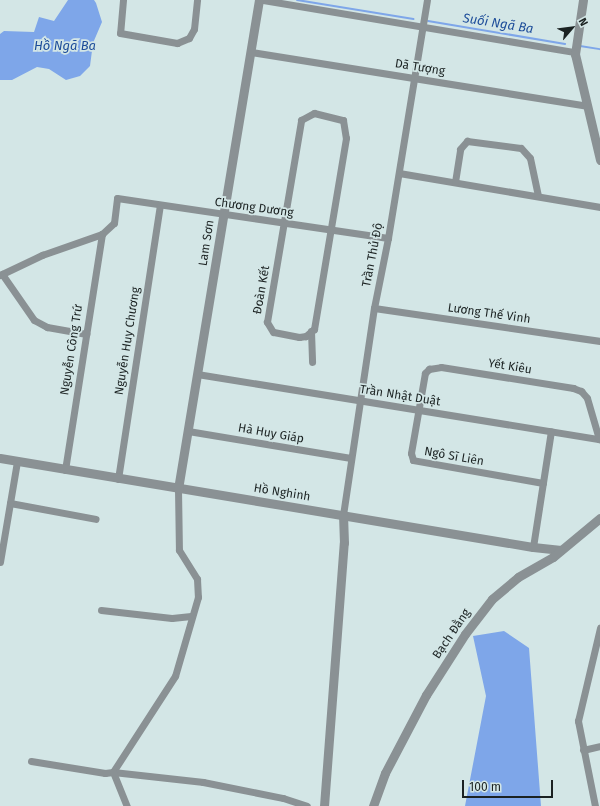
<!DOCTYPE html>
<meta charset="utf-8">
<style>
body{margin:0}
#map{position:relative;width:600px;height:806px;overflow:hidden;background:#d3e6e6;font-family:"Fira Sans",sans-serif}
div>[style]{position:absolute}
.water>*{inset:0;background:#7ea6e9}
.stream>*{height:2px;margin:-1px;padding:0 1px;transform-origin:1px;border-radius:1px;background:#7ea6e9}
.minor>*{height:7px;margin:-3.5px;padding:0 3.5px;transform-origin:3.5px;border-radius:3.5px;background:#8a9194}
.tertiary>*{height:9px;margin:-4.5px;padding:0 4.5px;transform-origin:4.5px;border-radius:4.5px;background:#8a9194}
span{translate:-50% -50%;white-space:nowrap;text-align:center;line-height:1.15;-webkit-text-stroke:3.5px #d3e6e6;paint-order:stroke}
.street-label{font-size:12px;color:#1b2222}
.water-label{font-size:13px;color:#1c4c99;font-style:italic}
.north{position:absolute;left:552px;top:8px;width:40px;height:40px;-webkit-text-stroke:3px #d3e6e6;paint-order:stroke;rotate:62deg;font-size:11px;font-weight:700;line-height:16px;text-align:center;color:#1b2222}
.north::after{content:'';display:block;margin:auto;width:14px;height:18px;background:#1b2222;clip-path:polygon(50% 0,100% 100%,50% 72%,0 100%)}
.scale{position:absolute;left:462px;top:780px;width:91px;height:18px;box-sizing:border-box;border:2px solid #1b2222;border-top:0;padding-left:5px;font-size:12px;line-height:14px;white-space:nowrap;color:#1b2222;-webkit-text-stroke:3px #d3e6e6;paint-order:stroke}
</style>
<div id="map">
<div class="water">
<div style="clip-path:polygon(68px 0,94px 0,96px 3px,102px 22px,93px 43px,90px 66px,80px 76px,66px 80px,49px 69px,37px 67px,12px 80px,0 80px,0 34px,4px 31px,34px 32px,39px 17px,54px 21px)"></div>
<div style="clip-path:polygon(504px 631px,529px 648px,541px 806px,465px 806px,486px 696px,473px 636px)"></div>
</div>
<div class="stream">
<div style="left:297px;top:0;width:118px;rotate:9.3deg"></div>
<div style="left:428px;top:21px;width:139px;rotate:9.5deg"></div>
<div style="left:580px;top:46px;width:20px;rotate:9deg"></div>
</div>
<div class="minor">
<div style="left:123px;top:0;width:33px;rotate:95deg"></div>
<div style="left:120px;top:33px;width:58px;rotate:10deg"></div>
<div style="left:177px;top:43px;width:13px;rotate:-23deg"></div>
<div style="left:189px;top:38px;width:10px;rotate:-61deg"></div>
<div style="left:194px;top:29px;width:29px;rotate:-84deg"></div>
<div style="left:263px;top:0;width:316px;rotate:9.5deg"></div>
<div style="left:251px;top:52px;width:340px;rotate:9.1deg"></div>
<div style="left:314px;top:113px;width:30px;rotate:14deg"></div>
<div style="left:343px;top:120px;width:18px;rotate:81deg"></div>
<div style="left:346px;top:138px;width:194px;rotate:99.5deg"></div>
<div style="left:314px;top:329px;width:11px;rotate:139deg"></div>
<div style="left:306px;top:336px;width:7px;rotate:172deg"></div>
<div style="left:299px;top:337px;width:26px;rotate:-169deg"></div>
<div style="left:273px;top:332px;width:12px;rotate:-121deg"></div>
<div style="left:267px;top:322px;width:205px;rotate:-80.4deg"></div>
<div style="left:301px;top:120px;width:15px;rotate:-28deg"></div>
<div style="left:399px;top:173px;width:204px;rotate:9.6deg"></div>
<div style="left:455px;top:182px;width:33px;rotate:-81deg"></div>
<div style="left:460px;top:149px;width:11px;rotate:-49deg"></div>
<div style="left:467px;top:141px;width:54px;rotate:7.4deg"></div>
<div style="left:521px;top:148px;width:13px;rotate:48deg"></div>
<div style="left:530px;top:158px;width:38px;rotate:78deg"></div>
<div style="left:2px;top:274px;width:56px;rotate:55.2deg"></div>
<div style="left:34px;top:320px;width:15px;rotate:28deg"></div>
<div style="left:47px;top:327px;width:40px;rotate:10deg"></div>
<div style="left:0;top:275px;width:47px;rotate:-25.5deg"></div>
<div style="left:42px;top:255px;width:64px;rotate:-19.3deg"></div>
<div style="left:102px;top:234px;width:16px;rotate:-43deg"></div>
<div style="left:114px;top:223px;width:25px;rotate:-83deg"></div>
<div style="left:117px;top:198px;width:274px;rotate:8.4deg"></div>
<div style="left:374px;top:308px;width:228px;rotate:8.3deg"></div>
<div style="left:311px;top:331px;width:31px;rotate:88deg"></div>
<div style="left:197px;top:374px;width:408px;rotate:9.2deg"></div>
<div style="left:188px;top:431px;width:165px;rotate:9.4deg"></div>
<div style="left:65px;top:470px;width:239px;rotate:-81.1deg"></div>
<div style="left:118px;top:479px;width:276px;rotate:-81.3deg"></div>
<div style="left:543px;top:483px;width:132px;rotate:-170deg"></div>
<div style="left:413px;top:460px;width:7px;rotate:-106deg"></div>
<div style="left:411px;top:453px;width:81px;rotate:-80.1deg"></div>
<div style="left:425px;top:373px;width:6px;rotate:-45deg"></div>
<div style="left:429px;top:369px;width:12px;rotate:-9deg"></div>
<div style="left:441px;top:367px;width:134px;rotate:9deg"></div>
<div style="left:573px;top:388px;width:9px;rotate:21deg"></div>
<div style="left:581px;top:391px;width:9px;rotate:49deg"></div>
<div style="left:587px;top:398px;width:43px;rotate:73.7deg"></div>
<div style="left:178px;top:489px;width:61px;rotate:89.1deg"></div>
<div style="left:179px;top:550px;width:34px;rotate:58deg"></div>
<div style="left:197px;top:579px;width:18px;rotate:87deg"></div>
<div style="left:198px;top:597px;width:82px;rotate:106.2deg"></div>
<div style="left:175px;top:676px;width:114px;rotate:122.9deg"></div>
<div style="left:113px;top:772px;width:91px;rotate:6.3deg"></div>
<div style="left:203px;top:782px;width:82px;rotate:11.3deg"></div>
<div style="left:283px;top:798px;width:25px;rotate:18deg"></div>
<div style="left:10px;top:503px;width:87px;rotate:10.5deg"></div>
<div style="left:343px;top:515px;width:209px;rotate:-81.5deg"></div>
<div style="left:374px;top:308px;width:71px;rotate:-78.7deg"></div>
<div style="left:388px;top:238px;width:241px;rotate:-80.7deg"></div>
<div style="left:533px;top:547px;width:117px;rotate:-81.2deg"></div>
<div style="left:0;top:562px;width:102px;rotate:-80.4deg"></div>
<div style="left:101px;top:610px;width:71px;rotate:6.4deg"></div>
<div style="left:172px;top:618px;width:19px;rotate:-6deg"></div>
<div style="left:583px;top:750px;width:17px;rotate:-13deg"></div>
<div style="left:31px;top:761px;width:75px;rotate:9.2deg"></div>
<div style="left:105px;top:773px;width:8px;rotate:-7deg"></div>
<div style="left:113px;top:772px;width:37px;rotate:68deg"></div>
<div style="left:595px;top:806px;width:87px;rotate:-101.3deg"></div>
<div style="left:578px;top:721px;width:96px;rotate:-76.7deg"></div>
</div>
<div class="tertiary">
<div style="left:583px;top:0;width:55px;rotate:98.4deg"></div>
<div style="left:575px;top:54px;width:109px;rotate:76.7deg"></div>
<div style="left:0;top:458px;width:540px;rotate:9.48deg"></div>
<div style="left:533px;top:547px;width:28px;rotate:6deg"></div>
<div style="left:178px;top:489px;width:496px;rotate:-80.6deg"></div>
<div style="left:324px;top:806px;width:264px;rotate:-85.7deg"></div>
<div style="left:344px;top:543px;width:28px;rotate:-92deg"></div>
<div style="left:373px;top:806px;width:35px;rotate:-70deg"></div>
<div style="left:385px;top:773px;width:88px;rotate:-62.3deg"></div>
<div style="left:426px;top:695px;width:72px;rotate:-57.4deg"></div>
<div style="left:465px;top:634px;width:44px;rotate:-52.4deg"></div>
<div style="left:492px;top:599px;width:34px;rotate:-40deg"></div>
<div style="left:518px;top:577px;width:40px;rotate:-29.7deg"></div>
<div style="left:553px;top:557px;width:61px;rotate:-39.7deg"></div>
</div>
<div class="street-label">
<span style="left:420px;top:68px;rotate:9deg">Dã Tượng</span>
<span style="left:254px;top:208px;rotate:8deg">Chương Dương</span>
<span style="left:207px;top:243px;rotate:-81deg">Lam Sơn</span>
<span style="left:373px;top:255px;rotate:-79deg">Trần Thủ Độ</span>
<span style="left:262px;top:290px;rotate:-80deg">Đoàn Kết</span>
<span style="left:489px;top:314px;rotate:8deg">Lương Thế Vinh</span>
<span style="left:128px;top:341px;rotate:-81deg">Nguyễn Huy Chương</span>
<span style="left:72px;top:350px;rotate:-81deg">Nguyễn Công Trứ</span>
<span style="left:510px;top:367px;rotate:9deg">Yết Kiêu</span>
<span style="left:400px;top:396px;rotate:9deg">Trần Nhật Duật</span>
<span style="left:271px;top:434px;rotate:10deg">Hà Huy Giáp</span>
<span style="left:454px;top:457px;rotate:10deg">Ngô Sĩ Liên</span>
<span style="left:282px;top:493px;rotate:9deg">Hồ Nghinh</span>
<span style="left:452px;top:634px;rotate:-56deg">Bạch Đằng</span>
</div>
<div class="water-label">
<span style="left:498px;top:24px;rotate:9deg">Suối Ngã Ba</span>
<span style="left:65px;top:46px">Hồ Ngã Ba</span>
</div>
<div class="north">N</div>
<div class="scale">100 m</div>
</div>
